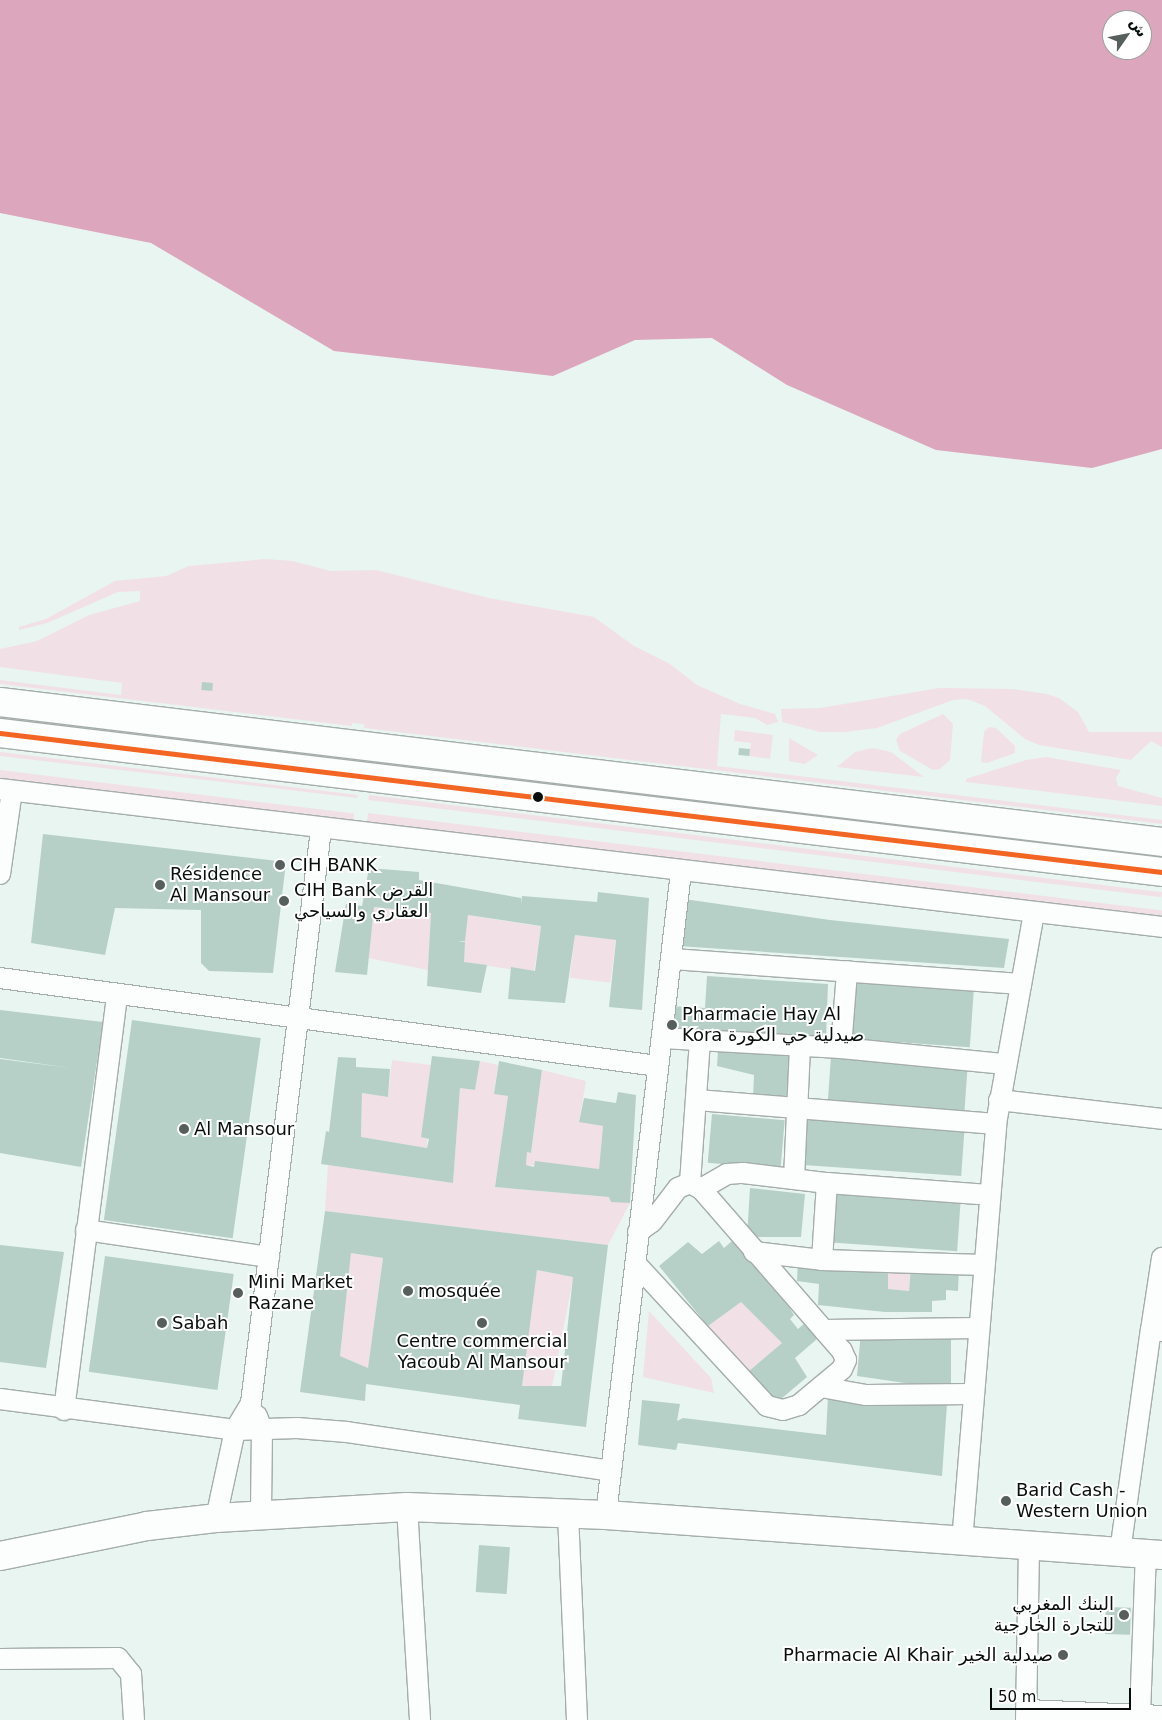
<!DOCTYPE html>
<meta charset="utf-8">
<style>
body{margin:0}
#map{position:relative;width:1162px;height:1720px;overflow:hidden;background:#e9f5f1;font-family:"DejaVu Sans","Noto Naskh Arabic",sans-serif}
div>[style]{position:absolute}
.green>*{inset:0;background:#f2e0e7;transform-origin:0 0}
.water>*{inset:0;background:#dca7bd}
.building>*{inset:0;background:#b6d0c8;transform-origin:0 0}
.roads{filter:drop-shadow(1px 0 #a4adaa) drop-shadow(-1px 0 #a4adaa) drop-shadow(0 1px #a4adaa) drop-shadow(0 -1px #a4adaa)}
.minor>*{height:20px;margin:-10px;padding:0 10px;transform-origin:10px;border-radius:10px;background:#fcfefd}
.secondary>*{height:28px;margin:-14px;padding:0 14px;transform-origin:14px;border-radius:14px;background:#fcfefd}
.primary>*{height:28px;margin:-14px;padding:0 14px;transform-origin:14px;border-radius:14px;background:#fcfefd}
.bus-1>*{height:5px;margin:-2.5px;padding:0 2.5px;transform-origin:2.5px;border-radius:2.5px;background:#f26522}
.dots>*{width:14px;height:14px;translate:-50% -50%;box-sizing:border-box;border:2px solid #fff;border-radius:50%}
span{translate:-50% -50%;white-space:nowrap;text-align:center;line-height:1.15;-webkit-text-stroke:4px #fff;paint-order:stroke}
.poi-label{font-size:18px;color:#070e0c}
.left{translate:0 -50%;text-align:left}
.right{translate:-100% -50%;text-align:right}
.north{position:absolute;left:1102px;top:10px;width:50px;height:50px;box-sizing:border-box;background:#fff;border:1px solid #9c9f9e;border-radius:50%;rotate:57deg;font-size:14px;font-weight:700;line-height:20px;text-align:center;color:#070e0c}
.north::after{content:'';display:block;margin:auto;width:18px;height:22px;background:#565f5c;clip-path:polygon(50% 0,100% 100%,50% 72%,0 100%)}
.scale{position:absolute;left:990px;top:1688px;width:141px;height:22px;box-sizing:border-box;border:2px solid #070e0c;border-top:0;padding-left:6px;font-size:15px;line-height:18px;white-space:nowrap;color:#070e0c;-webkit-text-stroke:4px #fff;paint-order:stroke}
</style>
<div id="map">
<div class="green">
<div style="clip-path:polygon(266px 559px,292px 561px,331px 571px,376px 570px,489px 598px,594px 617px,634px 646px,670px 664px,697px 685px,740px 704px,775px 714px,778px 722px,767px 725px,755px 718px,721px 714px,717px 766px,1162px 820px,1162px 824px,364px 728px,364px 724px,352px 723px,352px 726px,0 684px,0 680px,121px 695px,122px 683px,0 667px,0 649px,37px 641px,89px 615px,140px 601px,140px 591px,118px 592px,47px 623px,19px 630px,19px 627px,46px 619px,115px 581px,166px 576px,189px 566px)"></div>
<div style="clip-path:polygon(939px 688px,1013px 689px,1047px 694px,1059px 698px,1078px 712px,1089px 732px,1162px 732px,1162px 747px,1151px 741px,1131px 760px,1039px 745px,1025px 739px,985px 706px,967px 699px,953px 700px,877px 728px,845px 732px,820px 732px,782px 722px,781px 709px,820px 708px)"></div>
<div style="clip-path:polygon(943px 714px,953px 724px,950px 760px,940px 769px,933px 770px,900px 751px,896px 740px,900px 734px)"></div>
<div style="clip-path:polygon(989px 727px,996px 728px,1015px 746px,1015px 753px,987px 763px,981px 762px,984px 732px)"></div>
<div style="clip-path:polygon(735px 730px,773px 735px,770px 759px,749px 756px,751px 743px,734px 741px)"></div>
<div style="clip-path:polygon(789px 738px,818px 755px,805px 764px,789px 761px)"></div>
<div style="clip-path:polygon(873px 748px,891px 752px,924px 777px,837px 767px,855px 752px)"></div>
<div style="clip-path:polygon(0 752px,358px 795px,357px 798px,197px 779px,0 756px)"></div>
<div style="clip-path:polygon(1046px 757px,1121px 770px,1116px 778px,1118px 786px,1162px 798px,1162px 806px,966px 782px,966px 779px,1026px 760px)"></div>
<div style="left:0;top:770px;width:357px;height:9px;rotate:7deg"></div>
<div style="left:369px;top:795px;width:799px;height:5px;rotate:7deg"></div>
<div style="left:368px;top:813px;width:800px;height:10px;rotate:7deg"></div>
<div style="clip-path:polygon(374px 907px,431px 913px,428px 970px,368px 958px)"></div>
<div style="left:468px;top:915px;width:74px;height:47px;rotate:9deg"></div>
<div style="left:575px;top:935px;width:41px;height:43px;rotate:7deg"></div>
<div style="clip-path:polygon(392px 1060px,431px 1065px,427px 1148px,361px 1137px,362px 1093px,388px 1097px)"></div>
<div style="clip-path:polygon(480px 1061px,498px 1065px,494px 1093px,508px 1096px,495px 1187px,609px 1197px,630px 1203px,608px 1245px,325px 1211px,328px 1165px,453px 1183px,460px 1088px,475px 1090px)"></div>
<div style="clip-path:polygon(542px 1070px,586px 1081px,579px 1121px,603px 1126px,599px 1169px,526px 1165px,527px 1152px,531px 1153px)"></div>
<div style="clip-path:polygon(351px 1253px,383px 1258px,368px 1368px,340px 1356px)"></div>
<div style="left:888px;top:1264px;width:23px;height:25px;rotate:5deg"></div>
<div style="left:537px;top:1270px;width:37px;height:117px;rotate:11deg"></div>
<div style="clip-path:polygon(741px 1302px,782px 1343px,748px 1372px,708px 1326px)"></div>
<div style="clip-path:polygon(649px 1311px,711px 1378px,714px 1393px,643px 1377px)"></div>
</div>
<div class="water">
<div style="clip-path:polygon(evenodd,0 0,1162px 0,1162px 449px,1092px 468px,936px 450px,787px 385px,712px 338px,635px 340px,553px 376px,334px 351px,151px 243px,0 213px,0 0,1112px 20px,1142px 20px,1142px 50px,1112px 50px,1112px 20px)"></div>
</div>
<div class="building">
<div style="left:202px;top:682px;width:11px;height:8px;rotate:5deg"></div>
<div style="left:739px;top:748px;width:11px;height:7px;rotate:5deg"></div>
<div style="clip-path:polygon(43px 834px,286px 862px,273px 973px,209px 971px,201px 963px,201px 910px,115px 908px,105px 955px,31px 943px)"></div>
<div style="clip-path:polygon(369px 868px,419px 872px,419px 880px,521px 898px,521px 904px,522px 896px,597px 902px,598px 892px,649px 898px,642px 1010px,609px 1007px,616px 940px,575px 935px,565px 1003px,508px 999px,511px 967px,535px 971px,541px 926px,468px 915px,465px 941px,458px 941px,465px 942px,464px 962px,487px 965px,481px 993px,427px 986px,431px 913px,374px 907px,367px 975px,335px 972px,346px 904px,362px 906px)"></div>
<div style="clip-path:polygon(684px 899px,830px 920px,1009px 939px,1004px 968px,678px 946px)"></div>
<div style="clip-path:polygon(707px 976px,828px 984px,826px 1036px,665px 1031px,669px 1006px,705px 1008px)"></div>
<div style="left:853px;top:983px;width:121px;height:56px;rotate:4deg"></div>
<div style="clip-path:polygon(0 1010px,103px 1022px,81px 1167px,0 1153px,0 1059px,71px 1068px,0 1058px)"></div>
<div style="left:132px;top:1020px;width:130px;height:202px;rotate:8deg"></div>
<div style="clip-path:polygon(718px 1051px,792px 1055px,786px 1100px,753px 1098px,754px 1075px,717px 1066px)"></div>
<div style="clip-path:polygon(432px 1056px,480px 1061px,475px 1090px,460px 1088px,453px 1183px,321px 1164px,326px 1131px,329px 1132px,338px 1057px,356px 1058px,356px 1067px,390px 1069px,388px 1097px,362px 1093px,361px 1137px,427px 1148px,429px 1139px,421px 1137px)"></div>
<div style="left:831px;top:1056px;width:137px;height:49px;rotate:4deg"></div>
<div style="clip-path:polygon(499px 1061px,542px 1070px,531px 1153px,527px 1152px,526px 1165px,534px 1167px,535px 1161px,599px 1169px,603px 1126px,579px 1122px,584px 1098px,616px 1103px,618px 1092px,636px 1095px,630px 1203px,611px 1202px,609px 1197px,495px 1187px,508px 1096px,494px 1094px)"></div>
<div style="left:712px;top:1114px;width:73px;height:49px;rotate:5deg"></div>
<div style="left:807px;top:1116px;width:158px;height:49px;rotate:4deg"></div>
<div style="clip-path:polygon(750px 1188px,805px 1194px,801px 1237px,747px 1237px)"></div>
<div style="left:828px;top:1191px;width:133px;height:51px;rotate:4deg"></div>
<div style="clip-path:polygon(evenodd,325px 1211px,608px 1245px,586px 1427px,518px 1419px,520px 1405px,366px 1384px,365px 1401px,300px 1392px,325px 1211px,351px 1253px,383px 1258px,368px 1368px,340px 1356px,351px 1253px,325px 1211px,537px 1270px,573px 1277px,561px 1386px,522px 1386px,537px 1270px)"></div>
<div style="clip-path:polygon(719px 1241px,724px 1248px,732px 1241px,789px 1307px,794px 1315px,790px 1319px,798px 1329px,806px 1322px,817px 1339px,795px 1358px,807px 1377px,775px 1404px,748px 1372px,782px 1343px,741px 1302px,708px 1326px,659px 1266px,688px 1242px,702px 1254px)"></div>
<div style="clip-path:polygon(0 1245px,64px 1252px,46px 1368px,0 1362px)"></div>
<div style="left:105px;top:1256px;width:130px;height:117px;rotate:8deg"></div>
<div style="clip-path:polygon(798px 1260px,888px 1264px,888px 1289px,909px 1291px,911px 1266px,959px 1267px,958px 1291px,946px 1290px,946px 1300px,932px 1301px,932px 1312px,885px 1312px,818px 1305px,819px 1284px,797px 1281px)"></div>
<div style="clip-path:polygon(861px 1331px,951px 1337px,951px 1383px,905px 1383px,857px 1376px)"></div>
<div style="clip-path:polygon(828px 1396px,947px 1404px,942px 1476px,678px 1443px,676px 1450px,638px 1445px,642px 1400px,680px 1404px,677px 1421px,683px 1418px,826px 1435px)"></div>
<div style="left:479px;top:1545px;width:31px;height:47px;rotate:4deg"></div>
<div style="left:1106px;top:1607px;width:25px;height:27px;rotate:2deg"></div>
</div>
<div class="roads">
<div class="minor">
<div style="left:0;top:789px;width:1170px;rotate:6.77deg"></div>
<div style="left:0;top:874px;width:84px;rotate:-81.8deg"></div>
<div style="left:672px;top:959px;width:350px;rotate:4.1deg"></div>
<div style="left:0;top:978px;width:664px;rotate:7.62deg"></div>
<div style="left:662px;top:1038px;width:179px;rotate:3.2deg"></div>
<div style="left:841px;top:1048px;width:165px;rotate:5.6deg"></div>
<div style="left:841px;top:1048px;width:77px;rotate:-85.5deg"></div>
<div style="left:697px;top:1100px;width:300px;rotate:4.6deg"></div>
<div style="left:999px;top:1100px;width:164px;rotate:6.6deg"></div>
<div style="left:794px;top:1179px;width:133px;rotate:-87.4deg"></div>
<div style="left:701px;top:1189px;width:30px;rotate:-30deg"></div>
<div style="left:727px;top:1174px;width:16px;rotate:-4deg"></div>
<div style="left:743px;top:1173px;width:85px;rotate:6.8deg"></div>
<div style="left:827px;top:1183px;width:162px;rotate:4.2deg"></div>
<div style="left:86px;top:1230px;width:185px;rotate:8.4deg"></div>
<div style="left:638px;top:1232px;width:17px;rotate:-36deg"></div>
<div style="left:652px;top:1222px;width:43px;rotate:-52.6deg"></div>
<div style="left:678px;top:1188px;width:13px;rotate:-23deg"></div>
<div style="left:690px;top:1183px;width:143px;rotate:-86deg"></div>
<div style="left:754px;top:1252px;width:68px;rotate:6.7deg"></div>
<div style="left:822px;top:1260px;width:161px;rotate:1.8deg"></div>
<div style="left:822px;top:1260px;width:77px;rotate:-86.3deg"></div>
<div style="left:636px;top:1264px;width:193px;rotate:47.3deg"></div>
<div style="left:767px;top:1406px;width:16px;rotate:14deg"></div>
<div style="left:783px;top:1410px;width:17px;rotate:-17deg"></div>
<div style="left:799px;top:1405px;width:56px;rotate:-39.9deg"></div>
<div style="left:842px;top:1369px;width:10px;rotate:-66deg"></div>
<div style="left:846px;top:1360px;width:10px;rotate:-114deg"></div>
<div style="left:842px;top:1351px;width:215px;rotate:-131deg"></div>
<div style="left:701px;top:1189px;width:13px;rotate:-151deg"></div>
<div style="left:824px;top:1330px;width:154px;rotate:-0.7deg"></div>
<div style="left:1151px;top:1330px;width:73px;rotate:-81.3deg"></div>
<div style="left:821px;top:1387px;width:46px;rotate:10.1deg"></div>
<div style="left:866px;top:1395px;width:106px;rotate:-0.5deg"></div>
<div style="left:0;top:1399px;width:237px;rotate:7.5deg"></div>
<div style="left:235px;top:1430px;width:62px;rotate:-1.8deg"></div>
<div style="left:297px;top:1428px;width:50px;rotate:4.6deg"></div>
<div style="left:347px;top:1432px;width:267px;rotate:8.4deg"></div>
<div style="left:64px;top:1410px;width:419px;rotate:-82.7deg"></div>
<div style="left:257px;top:1416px;width:14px;rotate:69deg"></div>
<div style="left:262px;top:1429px;width:86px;rotate:90.7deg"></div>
<div style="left:407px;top:1507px;width:213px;rotate:86.5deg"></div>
<div style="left:568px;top:1514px;width:206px;rotate:87.5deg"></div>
<div style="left:606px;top:1515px;width:647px;rotate:-83.35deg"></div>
<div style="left:216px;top:1518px;width:90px;rotate:-77.8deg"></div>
<div style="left:235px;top:1430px;width:31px;rotate:-59deg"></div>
<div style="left:251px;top:1403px;width:577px;rotate:-83.04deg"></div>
<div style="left:962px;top:1542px;width:419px;rotate:-85.3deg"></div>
<div style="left:996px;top:1124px;width:214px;rotate:-79.8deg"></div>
<div style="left:1120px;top:1552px;width:224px;rotate:-82.1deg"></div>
<div style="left:1151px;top:1330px;width:11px;rotate:5deg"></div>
<div style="left:0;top:1659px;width:118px;rotate:-0.5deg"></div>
<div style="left:118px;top:1658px;width:21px;rotate:51deg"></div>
<div style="left:131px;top:1674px;width:46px;rotate:86.3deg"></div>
<div style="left:1027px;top:1710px;width:135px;rotate:2.5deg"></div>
<div style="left:1140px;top:1715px;width:161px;rotate:-87.9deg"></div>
<div style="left:1026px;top:1720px;width:173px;rotate:-89deg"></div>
</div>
<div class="secondary">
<div style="left:0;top:1556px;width:150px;rotate:-11.5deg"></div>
<div style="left:147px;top:1526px;width:69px;rotate:-6.6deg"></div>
<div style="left:216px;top:1518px;width:191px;rotate:-3.3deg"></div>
<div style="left:407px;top:1507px;width:199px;rotate:2.3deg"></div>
<div style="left:606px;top:1515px;width:557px;rotate:4.11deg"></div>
</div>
<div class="primary">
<div style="left:0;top:702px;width:1170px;rotate:6.87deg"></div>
<div style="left:0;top:733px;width:1170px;rotate:6.82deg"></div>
</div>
</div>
<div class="bus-1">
<div style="left:0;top:733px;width:1170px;rotate:6.82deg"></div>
</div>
<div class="dots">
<div style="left:538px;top:797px;background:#070e0c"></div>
<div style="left:280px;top:865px;background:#565f5c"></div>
<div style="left:160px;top:885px;background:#565f5c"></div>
<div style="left:284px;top:901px;background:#565f5c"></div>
<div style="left:672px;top:1025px;background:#565f5c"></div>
<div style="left:184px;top:1129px;background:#565f5c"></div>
<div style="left:408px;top:1291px;background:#565f5c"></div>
<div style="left:238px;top:1293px;background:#565f5c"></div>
<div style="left:162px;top:1323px;background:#565f5c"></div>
<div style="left:482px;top:1323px;background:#565f5c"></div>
<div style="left:1006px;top:1501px;background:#565f5c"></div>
<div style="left:1124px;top:1615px;background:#565f5c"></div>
<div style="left:1063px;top:1655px;background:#565f5c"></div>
</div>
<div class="poi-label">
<span class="left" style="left:290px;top:865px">CIH BANK</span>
<span class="left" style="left:170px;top:885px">Résidence<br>Al Mansour</span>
<span class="left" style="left:294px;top:901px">CIH Bank القرض<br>العقاري والسياحي</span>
<span class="left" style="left:682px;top:1025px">Pharmacie Hay Al<br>Kora صيدلية حي الكورة</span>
<span class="left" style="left:194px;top:1129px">Al Mansour</span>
<span class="left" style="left:248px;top:1293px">Mini Market<br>Razane</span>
<span class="left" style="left:418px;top:1291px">mosquée</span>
<span class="left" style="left:172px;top:1323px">Sabah</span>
<span style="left:482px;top:1352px">Centre commercial<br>Yacoub Al Mansour</span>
<span class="left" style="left:1016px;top:1501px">Barid Cash -<br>Western Union</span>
<span class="right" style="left:1114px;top:1615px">البنك المغربي<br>للتجارة الخارجية</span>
<span class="right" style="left:1053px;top:1655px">Pharmacie Al Khair صيدلية الخير</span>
</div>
<div class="north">ش</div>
<div class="scale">50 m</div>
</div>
